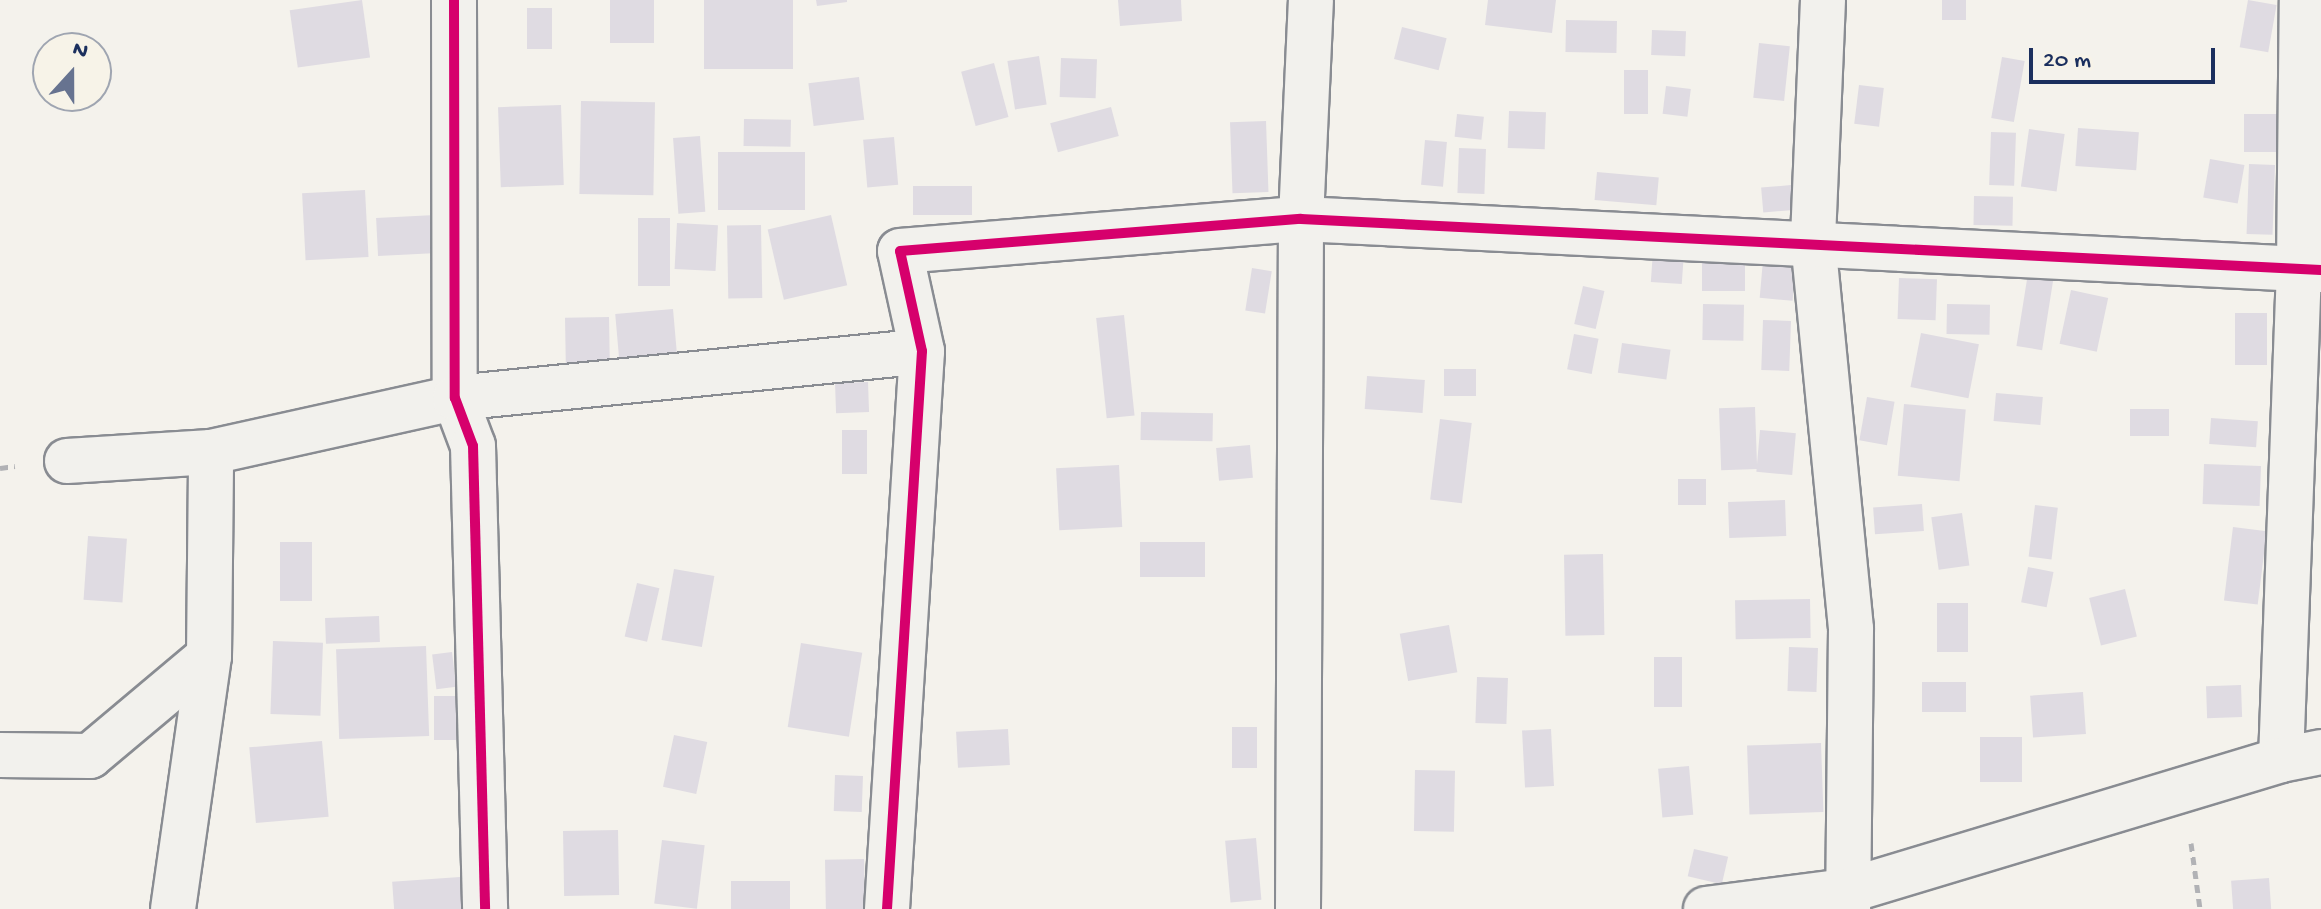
<!DOCTYPE html>
<style>
body{margin:0}
#map{position:relative;width:2321px;height:909px;overflow:hidden;background:#f4f2ec;font-family:"Gochi Hand",sans-serif}
div>[style]{position:absolute}
.building>*{inset:0;background:#dfdbe2;transform-origin:0 0}
.path>*{height:5px;margin-top:-2.5px;transform-origin:0;background:repeating-linear-gradient(90deg,#b1b2b5 0 8px,transparent 0 14px)}
.roads{filter:drop-shadow(2px 0 #898c92) drop-shadow(-2px 0 #898c92) drop-shadow(0 2px #898c92) drop-shadow(0 -2px #898c92)}
.street>*{height:44px;margin:-22px;padding:0 22px;transform-origin:22px;border-radius:22px;background:#f2f1ed}
.cycleway>*{height:10px;margin:-5px;padding:0 5px;transform-origin:5px;border-radius:5px;background:#d6006c}
span{translate:-50% -50%;white-space:nowrap;text-align:center;line-height:1.15;-webkit-text-stroke:7px #f7f3e8;paint-order:stroke}
.north{position:absolute;left:32px;top:32px;width:80px;height:80px;box-sizing:border-box;background:#f7f3e8;border:2px solid #9fa5b1;border-radius:50%;rotate:21deg;font-size:22px;font-weight:700;line-height:32px;text-align:center;color:#1b2f5e}
.north::after{content:'';display:block;margin:auto;width:28px;height:36px;background:#677390;clip-path:polygon(50% 0,100% 100%,50% 72%,0 100%)}
.scale{position:absolute;left:2029px;top:48px;width:186px;height:36px;box-sizing:border-box;border:4px solid #1b2f5e;border-top:0;padding-left:10px;font-size:24px;line-height:28px;white-space:nowrap;color:#1b2f5e;-webkit-text-stroke:6px #f7f3e8;paint-order:stroke}
</style>
<div id="map">
<div class="building">
<div style="left:362px;top:0;width:58px;height:73px;rotate:82deg"></div>
<div style="left:610px;top:0;width:44px;height:43px"></div>
<div style="left:704px;top:0;width:89px;height:69px"></div>
<div style="clip-path:polygon(816px 0,847px 0,847px 2px,817px 6px)"></div>
<div style="clip-path:polygon(1118px 0,1181px 0,1182px 21px,1120px 26px)"></div>
<div style="clip-path:polygon(1488px 0,1556px 0,1552px 33px,1485px 25px)"></div>
<div style="left:1942px;top:0;width:24px;height:20px"></div>
<div style="left:2248px;top:0;width:29px;height:48px;rotate:10deg"></div>
<div style="left:527px;top:8px;width:25px;height:41px"></div>
<div style="left:1566px;top:20px;width:51px;height:32px;rotate:1deg"></div>
<div style="left:1402px;top:27px;width:46px;height:33px;rotate:14deg"></div>
<div style="left:1652px;top:30px;width:34px;height:25px;rotate:2deg"></div>
<div style="left:1759px;top:43px;width:31px;height:55px;rotate:6deg"></div>
<div style="left:1039px;top:56px;width:49px;height:32px;rotate:81deg"></div>
<div style="left:2002px;top:57px;width:23px;height:62px;rotate:10deg"></div>
<div style="left:1061px;top:58px;width:36px;height:39px;rotate:2deg"></div>
<div style="left:994px;top:63px;width:56px;height:34px;rotate:75deg"></div>
<div style="left:1624px;top:70px;width:24px;height:44px"></div>
<div style="left:859px;top:77px;width:43px;height:51px;rotate:83deg"></div>
<div style="left:1859px;top:85px;width:25px;height:39px;rotate:7deg"></div>
<div style="left:1666px;top:86px;width:25px;height:28px;rotate:7deg"></div>
<div style="left:581px;top:101px;width:74px;height:93px;rotate:1deg"></div>
<div style="left:561px;top:105px;width:80px;height:63px;rotate:88deg"></div>
<div style="left:1111px;top:107px;width:30px;height:63px;rotate:75deg"></div>
<div style="left:1509px;top:111px;width:37px;height:37px;rotate:2deg"></div>
<div style="left:1457px;top:114px;width:27px;height:23px;rotate:6deg"></div>
<div style="left:2244px;top:114px;width:38px;height:38px"></div>
<div style="left:744px;top:119px;width:47px;height:27px;rotate:1deg"></div>
<div style="left:1266px;top:121px;width:71px;height:36px;rotate:88deg"></div>
<div style="left:2078px;top:128px;width:61px;height:38px;rotate:4deg"></div>
<div style="left:2029px;top:129px;width:36px;height:58px;rotate:8deg"></div>
<div style="left:1991px;top:132px;width:25px;height:53px;rotate:2deg"></div>
<div style="left:700px;top:136px;width:76px;height:27px;rotate:86deg"></div>
<div style="left:894px;top:137px;width:48px;height:31px;rotate:85deg"></div>
<div style="left:1425px;top:140px;width:22px;height:45px;rotate:5deg"></div>
<div style="left:1459px;top:148px;width:27px;height:45px;rotate:2deg"></div>
<div style="left:718px;top:152px;width:87px;height:58px"></div>
<div style="left:2210px;top:159px;width:35px;height:39px;rotate:10deg"></div>
<div style="left:2249px;top:164px;width:26px;height:70px;rotate:2deg"></div>
<div style="left:1597px;top:172px;width:62px;height:28px;rotate:5deg"></div>
<div style="left:1791px;top:185px;width:25px;height:30px;rotate:85deg"></div>
<div style="left:913px;top:186px;width:59px;height:29px"></div>
<div style="left:365px;top:190px;width:67px;height:63px;rotate:87deg"></div>
<div style="left:1974px;top:196px;width:39px;height:29px;rotate:1deg"></div>
<div style="left:435px;top:215px;width:38px;height:59px;rotate:87deg"></div>
<div style="left:831px;top:215px;width:72px;height:65px;rotate:77deg"></div>
<div style="left:638px;top:218px;width:32px;height:68px"></div>
<div style="left:677px;top:223px;width:41px;height:46px;rotate:3deg"></div>
<div style="left:761px;top:225px;width:73px;height:34px;rotate:89deg"></div>
<div style="left:1653px;top:251px;width:31px;height:31px;rotate:4deg"></div>
<div style="left:1702px;top:253px;width:43px;height:38px"></div>
<div style="left:1763px;top:260px;width:33px;height:38px;rotate:5deg"></div>
<div style="left:1252px;top:268px;width:20px;height:43px;rotate:9deg"></div>
<div style="left:2028px;top:273px;width:26px;height:74px;rotate:9deg"></div>
<div style="left:1899px;top:278px;width:38px;height:41px;rotate:2deg"></div>
<div style="left:1583px;top:286px;width:22px;height:39px;rotate:13deg"></div>
<div style="left:2071px;top:290px;width:38px;height:55px;rotate:12deg"></div>
<div style="left:1703px;top:304px;width:41px;height:36px;rotate:1deg"></div>
<div style="left:1947px;top:304px;width:43px;height:30px;rotate:1deg"></div>
<div style="left:673px;top:309px;width:53px;height:58px;rotate:85deg"></div>
<div style="left:2235px;top:313px;width:32px;height:52px"></div>
<div style="left:1124px;top:315px;width:101px;height:28px;rotate:84deg"></div>
<div style="left:609px;top:317px;width:57px;height:44px;rotate:89deg"></div>
<div style="left:1763px;top:320px;width:28px;height:50px;rotate:2deg"></div>
<div style="left:1921px;top:333px;width:59px;height:55px;rotate:11deg"></div>
<div style="left:1574px;top:334px;width:25px;height:36px;rotate:11deg"></div>
<div style="left:1622px;top:343px;width:49px;height:30px;rotate:8deg"></div>
<div style="left:1444px;top:369px;width:32px;height:27px"></div>
<div style="left:1367px;top:376px;width:58px;height:33px;rotate:4deg"></div>
<div style="left:868px;top:382px;width:30px;height:33px;rotate:88deg"></div>
<div style="left:1996px;top:393px;width:47px;height:28px;rotate:5deg"></div>
<div style="left:1867px;top:397px;width:28px;height:44px;rotate:10deg"></div>
<div style="left:1904px;top:404px;width:62px;height:72px;rotate:5deg"></div>
<div style="left:1755px;top:407px;width:62px;height:36px;rotate:88deg"></div>
<div style="left:2130px;top:409px;width:39px;height:27px"></div>
<div style="left:1141px;top:412px;width:72px;height:28px;rotate:1deg"></div>
<div style="left:2211px;top:418px;width:47px;height:26px;rotate:4deg"></div>
<div style="left:1440px;top:419px;width:32px;height:81px;rotate:7deg"></div>
<div style="left:842px;top:430px;width:25px;height:44px"></div>
<div style="left:1760px;top:430px;width:36px;height:42px;rotate:5deg"></div>
<div style="left:1250px;top:445px;width:33px;height:34px;rotate:85deg"></div>
<div style="left:2204px;top:464px;width:57px;height:40px;rotate:2deg"></div>
<div style="left:1119px;top:465px;width:62px;height:63px;rotate:87deg"></div>
<div style="left:1678px;top:479px;width:28px;height:26px"></div>
<div style="left:1785px;top:500px;width:36px;height:57px;rotate:88deg"></div>
<div style="left:1922px;top:504px;width:27px;height:49px;rotate:86deg"></div>
<div style="left:2035px;top:505px;width:23px;height:52px;rotate:7deg"></div>
<div style="left:1962px;top:513px;width:53px;height:31px;rotate:82deg"></div>
<div style="left:2233px;top:527px;width:34px;height:74px;rotate:7deg"></div>
<div style="left:88px;top:536px;width:39px;height:64px;rotate:4deg"></div>
<div style="left:280px;top:542px;width:32px;height:59px"></div>
<div style="left:1205px;top:542px;width:35px;height:65px;rotate:90deg"></div>
<div style="left:1603px;top:554px;width:81px;height:39px;rotate:89deg"></div>
<div style="left:2028px;top:567px;width:26px;height:36px;rotate:11deg"></div>
<div style="left:674px;top:569px;width:41px;height:72px;rotate:10deg"></div>
<div style="left:637px;top:583px;width:23px;height:55px;rotate:13deg"></div>
<div style="left:2125px;top:589px;width:49px;height:37px;rotate:76deg"></div>
<div style="left:1810px;top:599px;width:39px;height:75px;rotate:89deg"></div>
<div style="left:1937px;top:603px;width:31px;height:49px"></div>
<div style="left:379px;top:616px;width:26px;height:54px;rotate:88deg"></div>
<div style="left:1449px;top:625px;width:48px;height:50px;rotate:80deg"></div>
<div style="left:273px;top:641px;width:50px;height:73px;rotate:2deg"></div>
<div style="left:801px;top:643px;width:62px;height:85px;rotate:9deg"></div>
<div style="left:426px;top:646px;width:90px;height:90px;rotate:88deg"></div>
<div style="left:1789px;top:647px;width:29px;height:44px;rotate:2deg"></div>
<div style="left:452px;top:652px;width:35px;height:20px;rotate:83deg"></div>
<div style="left:1654px;top:657px;width:28px;height:50px"></div>
<div style="left:1477px;top:677px;width:31px;height:46px;rotate:2deg"></div>
<div style="left:1922px;top:682px;width:44px;height:30px"></div>
<div style="left:2241px;top:685px;width:32px;height:35px;rotate:88deg"></div>
<div style="left:2083px;top:692px;width:42px;height:53px;rotate:86deg"></div>
<div style="left:434px;top:696px;width:22px;height:44px"></div>
<div style="left:1232px;top:727px;width:25px;height:41px"></div>
<div style="left:1008px;top:729px;width:36px;height:52px;rotate:87deg"></div>
<div style="left:1551px;top:729px;width:57px;height:29px;rotate:87deg"></div>
<div style="left:674px;top:735px;width:34px;height:53px;rotate:12deg"></div>
<div style="left:2022px;top:737px;width:45px;height:42px;rotate:90deg"></div>
<div style="left:322px;top:741px;width:76px;height:73px;rotate:85deg"></div>
<div style="left:1821px;top:743px;width:69px;height:74px;rotate:88deg"></div>
<div style="left:1689px;top:766px;width:49px;height:31px;rotate:85deg"></div>
<div style="left:1415px;top:770px;width:40px;height:61px;rotate:1deg"></div>
<div style="left:835px;top:775px;width:28px;height:36px;rotate:2deg"></div>
<div style="left:618px;top:830px;width:65px;height:55px;rotate:89deg"></div>
<div style="left:1256px;top:838px;width:62px;height:31px;rotate:85deg"></div>
<div style="left:662px;top:840px;width:43px;height:64px;rotate:7deg"></div>
<div style="left:1694px;top:849px;width:35px;height:28px;rotate:13deg"></div>
<div style="left:864px;top:859px;width:50px;height:39px;rotate:89deg"></div>
<div style="left:460px;top:877px;width:32px;height:68px;rotate:86deg"></div>
<div style="left:2269px;top:878px;width:31px;height:38px;rotate:86deg"></div>
<div style="left:790px;top:881px;width:28px;height:59px;rotate:90deg"></div>
</div>
<div class="path">
<div style="left:0;top:468px;width:15px;rotate:-8deg"></div>
<div style="left:2191px;top:843px;width:67px;rotate:82.2deg"></div>
</div>
<div class="roads">
<div class="street">
<div style="left:454px;top:0;width:398px;rotate:89.9deg"></div>
<div style="left:455px;top:398px;width:51px;rotate:69.4deg"></div>
<div style="left:473px;top:446px;width:463px;rotate:88.5deg"></div>
<div style="left:1823px;top:0;width:241px;rotate:92.4deg"></div>
<div style="left:1813px;top:241px;width:390px;rotate:84.4deg"></div>
<div style="left:1851px;top:629px;width:280px;rotate:90.6deg"></div>
<div style="left:67px;top:461px;width:144px;rotate:-3.6deg"></div>
<div style="left:211px;top:452px;width:250px;rotate:-12.5deg"></div>
<div style="left:455px;top:398px;width:469px;rotate:-5.7deg"></div>
<div style="left:0;top:755px;width:90px;rotate:0.6deg"></div>
<div style="left:90px;top:756px;width:155px;rotate:-40deg"></div>
<div style="left:2281px;top:760px;width:492px;rotate:-87.9deg"></div>
<div style="left:2299px;top:268px;width:268px;rotate:-89.4deg"></div>
<div style="left:173px;top:909px;width:256px;rotate:-81.9deg"></div>
<div style="left:209px;top:656px;width:204px;rotate:-89.4deg"></div>
<div style="left:887px;top:909px;width:559px;rotate:-86.41deg"></div>
<div style="left:922px;top:351px;width:102px;rotate:-102.4deg"></div>
<div style="left:900px;top:251px;width:402px;rotate:-4.6deg"></div>
<div style="left:1301px;top:219px;width:1021px;rotate:2.86deg"></div>
<div style="left:1298px;top:909px;width:690px;rotate:-89.75deg"></div>
<div style="left:1301px;top:219px;width:219px;rotate:-87.4deg"></div>
<div style="left:1706px;top:909px;width:142px;rotate:-7.3deg"></div>
<div style="left:1847px;top:891px;width:453px;rotate:-16.8deg"></div>
<div style="left:2281px;top:760px;width:41px;rotate:-11.3deg"></div>
</div>
</div>
<div class="cycleway">
<div style="left:454px;top:0;width:398px;rotate:89.9deg"></div>
<div style="left:455px;top:398px;width:51px;rotate:69.4deg"></div>
<div style="left:473px;top:446px;width:463px;rotate:88.5deg"></div>
<div style="left:887px;top:909px;width:559px;rotate:-86.41deg"></div>
<div style="left:922px;top:351px;width:102px;rotate:-102.4deg"></div>
<div style="left:900px;top:251px;width:402px;rotate:-4.6deg"></div>
<div style="left:1301px;top:219px;width:1021px;rotate:2.86deg"></div>
</div>
<div class="north">N</div>
<div class="scale">20 m</div>
</div>
